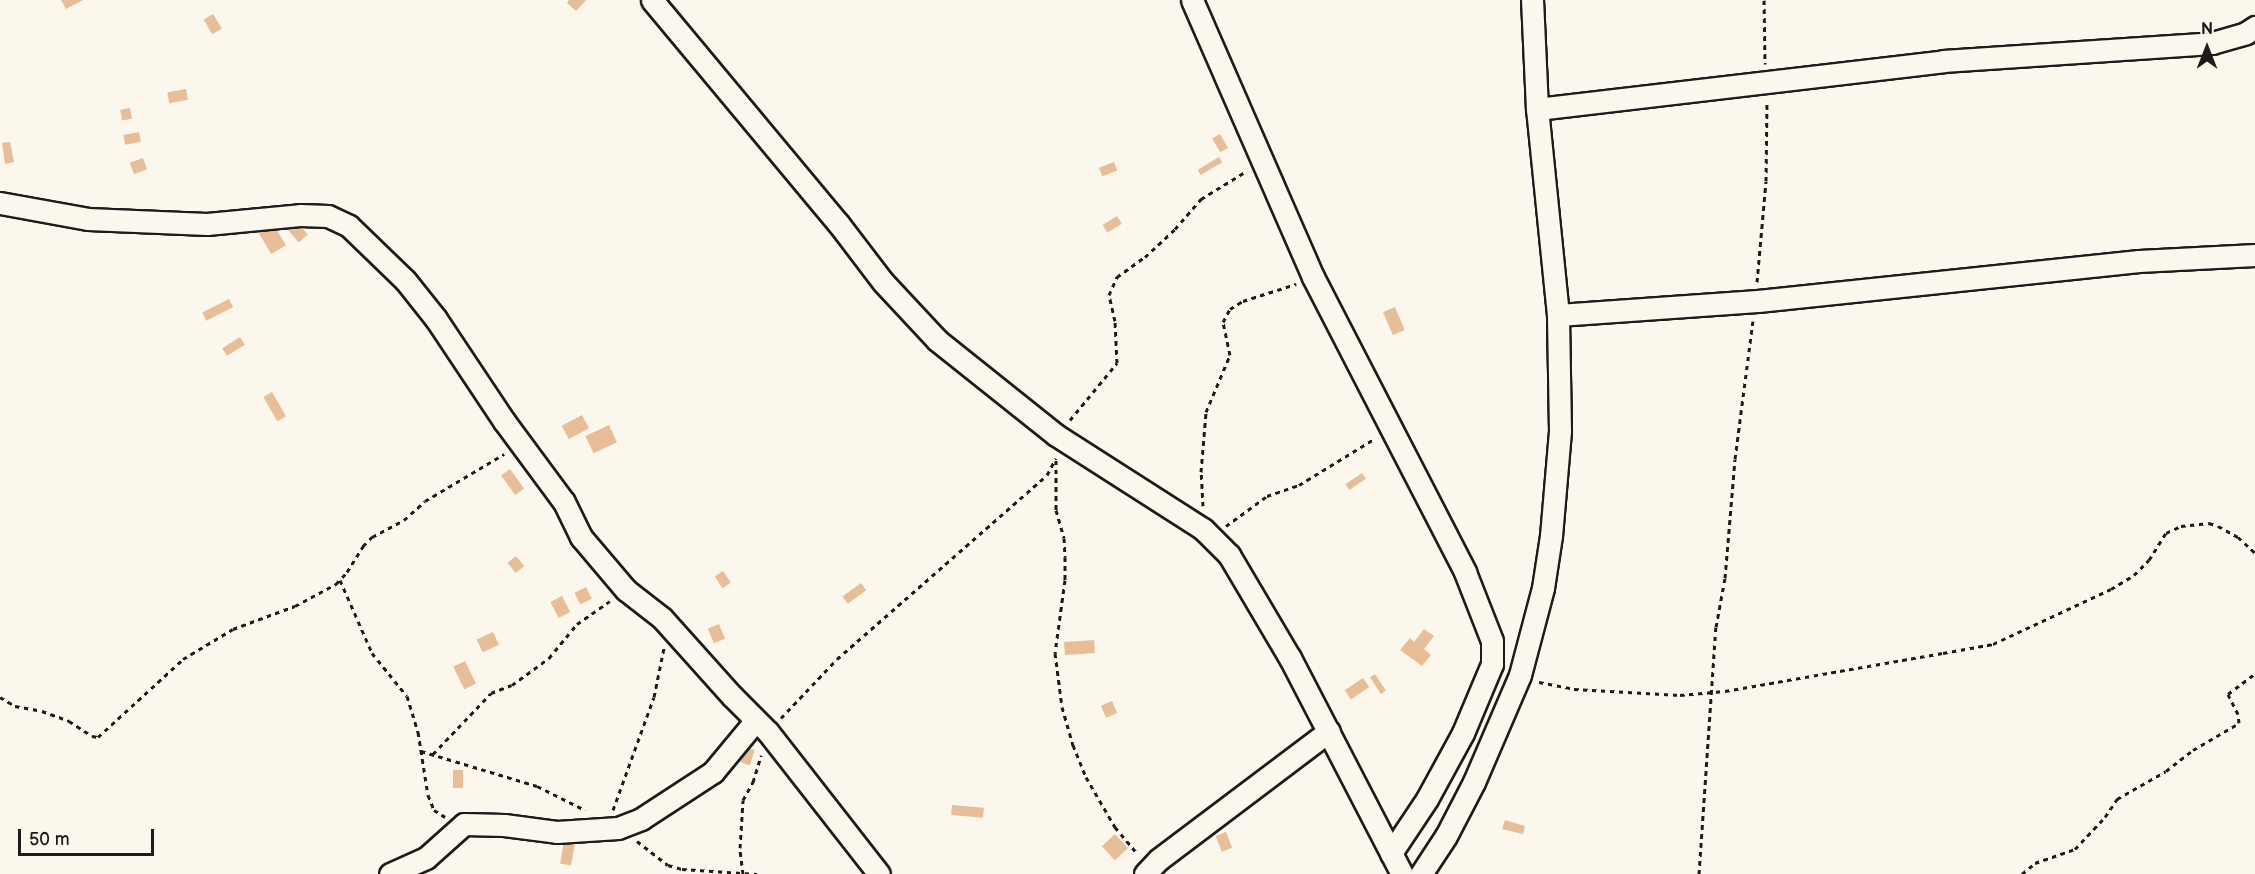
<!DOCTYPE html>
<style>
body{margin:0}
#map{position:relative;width:2255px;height:874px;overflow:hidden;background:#fbf7ec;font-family:"Balsamiq Sans",sans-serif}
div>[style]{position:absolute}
.building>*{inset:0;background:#e7be97;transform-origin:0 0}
.path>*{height:3px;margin-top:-1.5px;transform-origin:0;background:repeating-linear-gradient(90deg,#1c1c1c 0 4.5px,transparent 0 9px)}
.roads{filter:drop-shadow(2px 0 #1c1c1c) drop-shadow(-2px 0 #1c1c1c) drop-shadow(0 2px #1c1c1c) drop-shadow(0 -2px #1c1c1c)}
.minor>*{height:21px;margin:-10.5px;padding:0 10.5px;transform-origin:10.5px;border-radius:10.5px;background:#fbf7ec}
span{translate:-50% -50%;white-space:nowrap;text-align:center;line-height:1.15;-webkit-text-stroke:5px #fbf7ec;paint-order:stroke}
.north{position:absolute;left:2177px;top:18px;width:60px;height:60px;-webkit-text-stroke:4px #fbf7ec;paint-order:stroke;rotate:0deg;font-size:16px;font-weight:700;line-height:24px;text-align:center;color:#1c1c1c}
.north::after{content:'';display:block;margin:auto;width:21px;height:27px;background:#1c1c1c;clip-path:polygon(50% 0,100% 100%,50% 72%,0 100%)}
.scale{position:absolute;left:18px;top:829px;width:136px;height:27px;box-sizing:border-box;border:3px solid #1c1c1c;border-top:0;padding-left:8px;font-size:18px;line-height:21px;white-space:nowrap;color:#1c1c1c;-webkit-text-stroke:4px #fbf7ec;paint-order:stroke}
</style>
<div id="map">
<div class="building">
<div style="clip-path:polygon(61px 0,83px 0,66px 9px)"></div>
<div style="clip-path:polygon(569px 0,586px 0,576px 11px,567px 3px)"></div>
<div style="left:213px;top:14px;width:17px;height:11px;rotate:59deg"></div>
<div style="left:186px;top:89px;width:11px;height:19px;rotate:80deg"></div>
<div style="left:130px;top:108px;width:11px;height:10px;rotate:80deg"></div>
<div style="left:139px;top:132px;width:10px;height:16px;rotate:79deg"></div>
<div style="left:1220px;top:134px;width:16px;height:9px;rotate:60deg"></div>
<div style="clip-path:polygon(10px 142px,14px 162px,5px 164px,2px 143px)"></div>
<div style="left:1219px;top:157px;width:6px;height:25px;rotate:59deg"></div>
<div style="left:143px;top:158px;width:12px;height:14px;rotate:70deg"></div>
<div style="left:1114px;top:162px;width:9px;height:16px;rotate:69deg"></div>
<div style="left:1117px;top:216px;width:9px;height:17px;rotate:58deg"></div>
<div style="left:296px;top:221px;width:18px;height:12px;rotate:49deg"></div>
<div style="left:272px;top:222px;width:27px;height:17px;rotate:59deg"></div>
<div style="left:229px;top:299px;width:9px;height:30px;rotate:63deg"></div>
<div style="left:1395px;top:307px;width:25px;height:13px;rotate:67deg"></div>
<div style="left:240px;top:337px;width:9px;height:21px;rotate:58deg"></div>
<div style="left:272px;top:392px;width:28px;height:10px;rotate:60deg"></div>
<div style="left:582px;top:415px;width:15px;height:23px;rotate:62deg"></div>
<div style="left:609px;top:425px;width:19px;height:26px;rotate:65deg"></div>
<div style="left:510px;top:469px;width:24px;height:11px;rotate:54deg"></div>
<div style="left:1362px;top:473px;width:7px;height:20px;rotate:56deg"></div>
<div style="left:516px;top:556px;width:13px;height:11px;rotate:51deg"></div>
<div style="left:723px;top:571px;width:14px;height:10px;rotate:56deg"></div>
<div style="left:861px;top:583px;width:9px;height:23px;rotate:54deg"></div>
<div style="left:586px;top:587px;width:13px;height:13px;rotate:63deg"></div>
<div style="left:562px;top:596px;width:18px;height:13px;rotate:63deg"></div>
<div style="left:719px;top:624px;width:16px;height:12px;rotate:68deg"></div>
<div style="clip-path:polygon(1424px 629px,1434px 636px,1424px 649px,1431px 655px,1422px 666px,1400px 650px,1410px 638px,1414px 642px)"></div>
<div style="left:493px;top:632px;width:14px;height:18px;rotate:65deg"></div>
<div style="left:1094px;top:640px;width:13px;height:30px;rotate:86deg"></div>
<div style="left:465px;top:661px;width:25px;height:13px;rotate:64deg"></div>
<div style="left:1375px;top:674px;width:20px;height:6px;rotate:57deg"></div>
<div style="left:1363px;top:678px;width:11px;height:22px;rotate:56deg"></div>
<div style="left:1112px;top:701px;width:13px;height:12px;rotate:67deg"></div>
<div style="left:745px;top:747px;width:10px;height:16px;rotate:17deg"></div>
<div style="left:453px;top:770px;width:10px;height:18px"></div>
<div style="left:952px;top:805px;width:32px;height:10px;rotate:5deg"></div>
<div style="clip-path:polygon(1505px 820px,1525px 826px,1523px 834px,1502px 829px)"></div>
<div style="left:1226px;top:832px;width:17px;height:11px;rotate:69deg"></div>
<div style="left:1115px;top:834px;width:19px;height:18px;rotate:47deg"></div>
<div style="left:565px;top:836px;width:11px;height:28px;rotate:10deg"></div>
</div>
<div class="path">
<div style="left:1764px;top:0;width:64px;rotate:89.1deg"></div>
<div style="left:1757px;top:282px;width:101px;rotate:-84.9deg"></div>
<div style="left:1766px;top:181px;width:80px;rotate:-89.3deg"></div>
<div style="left:1070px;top:420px;width:74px;rotate:-50.5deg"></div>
<div style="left:1117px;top:363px;width:42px;rotate:-92.7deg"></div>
<div style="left:1115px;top:321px;width:27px;rotate:-103deg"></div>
<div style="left:1109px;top:295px;width:20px;rotate:-66deg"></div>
<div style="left:1117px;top:277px;width:34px;rotate:-36deg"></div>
<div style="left:1145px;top:257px;width:41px;rotate:-43deg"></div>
<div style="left:1175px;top:229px;width:40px;rotate:-49deg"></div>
<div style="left:1201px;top:199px;width:52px;rotate:-31.5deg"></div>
<div style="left:1056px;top:460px;width:50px;rotate:90deg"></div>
<div style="left:1056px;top:510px;width:29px;rotate:74deg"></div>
<div style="left:1064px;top:538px;width:19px;rotate:87deg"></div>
<div style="left:1065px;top:557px;width:23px;rotate:90deg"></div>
<div style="left:1065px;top:580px;width:74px;rotate:97.8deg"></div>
<div style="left:1055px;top:653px;width:54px;rotate:82.6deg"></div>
<div style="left:1062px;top:707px;width:40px;rotate:74deg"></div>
<div style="left:1073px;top:745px;width:35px;rotate:68deg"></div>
<div style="left:1086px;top:777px;width:58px;rotate:59.9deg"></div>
<div style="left:1115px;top:827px;width:34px;rotate:50deg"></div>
<div style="left:1203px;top:506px;width:34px;rotate:-93deg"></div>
<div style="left:1201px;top:472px;width:60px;rotate:-85.2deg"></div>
<div style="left:1206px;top:412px;width:62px;rotate:-67.2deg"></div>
<div style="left:1230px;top:355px;width:34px;rotate:-102deg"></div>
<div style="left:1223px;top:322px;width:15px;rotate:-62deg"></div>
<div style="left:1230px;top:309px;width:15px;rotate:-32deg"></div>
<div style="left:1243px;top:301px;width:56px;rotate:-17.8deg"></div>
<div style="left:1226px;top:526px;width:51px;rotate:-36.2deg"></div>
<div style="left:1267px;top:496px;width:34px;rotate:-19deg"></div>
<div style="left:1299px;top:485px;width:88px;rotate:-31.5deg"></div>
<div style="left:340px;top:580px;width:80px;rotate:66.3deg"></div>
<div style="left:372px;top:653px;width:55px;rotate:50.9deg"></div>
<div style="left:407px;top:696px;width:38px;rotate:73deg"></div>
<div style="left:418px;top:732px;width:64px;rotate:81deg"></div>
<div style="left:428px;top:795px;width:16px;rotate:68deg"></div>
<div style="left:434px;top:810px;width:13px;rotate:32deg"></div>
<div style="left:1539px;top:682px;width:36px;rotate:11deg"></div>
<div style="left:1574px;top:689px;width:106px;rotate:3.2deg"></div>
<div style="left:1680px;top:695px;width:45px;rotate:-5.1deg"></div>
<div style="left:1725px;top:691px;width:221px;rotate:-9.9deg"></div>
<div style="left:1943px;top:653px;width:51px;rotate:-10.2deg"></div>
<div style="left:1993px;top:644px;width:130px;rotate:-25deg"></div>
<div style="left:2111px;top:589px;width:27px;rotate:-31deg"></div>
<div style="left:2134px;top:575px;width:21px;rotate:-45deg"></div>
<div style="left:2149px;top:560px;width:32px;rotate:-58deg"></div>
<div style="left:2166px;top:533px;width:17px;rotate:-25deg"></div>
<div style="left:2181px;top:526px;width:28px;rotate:-6deg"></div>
<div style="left:2209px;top:523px;width:9px;rotate:18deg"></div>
<div style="left:2218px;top:526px;width:23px;rotate:29deg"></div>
<div style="left:2238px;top:537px;width:23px;rotate:43deg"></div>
<div style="left:0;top:697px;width:17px;rotate:31deg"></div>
<div style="left:15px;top:706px;width:27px;rotate:10deg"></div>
<div style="left:42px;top:711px;width:29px;rotate:20deg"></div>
<div style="left:69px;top:721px;width:27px;rotate:33deg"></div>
<div style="left:92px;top:736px;width:6px;rotate:9deg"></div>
<div style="left:98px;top:737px;width:115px;rotate:-42.5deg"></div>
<div style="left:183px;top:659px;width:58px;rotate:-31deg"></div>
<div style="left:233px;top:629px;width:66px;rotate:-20.4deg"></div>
<div style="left:295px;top:606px;width:47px;rotate:-28.2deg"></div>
<div style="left:336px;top:584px;width:16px;rotate:-47deg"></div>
<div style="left:347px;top:572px;width:31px;rotate:-58deg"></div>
<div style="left:363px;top:546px;width:13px;rotate:-45deg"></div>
<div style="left:372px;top:537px;width:36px;rotate:-28deg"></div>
<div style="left:404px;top:520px;width:28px;rotate:-42deg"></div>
<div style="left:425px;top:501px;width:92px;rotate:-30.7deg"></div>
<div style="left:781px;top:718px;width:81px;rotate:-46.5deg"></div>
<div style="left:837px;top:659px;width:279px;rotate:-41.2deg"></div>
<div style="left:1047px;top:475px;width:19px;rotate:-62deg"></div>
<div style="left:421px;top:751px;width:121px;rotate:16.8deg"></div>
<div style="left:537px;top:786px;width:54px;rotate:26.6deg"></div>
<div style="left:433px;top:754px;width:84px;rotate:-46.4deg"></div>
<div style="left:491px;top:693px;width:22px;rotate:-21deg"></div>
<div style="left:512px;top:685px;width:46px;rotate:-36.1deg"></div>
<div style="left:549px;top:658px;width:44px;rotate:-50.5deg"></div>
<div style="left:577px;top:624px;width:40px;rotate:-34.9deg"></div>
<div style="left:613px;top:810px;width:120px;rotate:-70.1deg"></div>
<div style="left:654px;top:697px;width:50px;rotate:-78.5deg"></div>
<div style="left:637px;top:841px;width:39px;rotate:38deg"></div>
<div style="left:668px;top:865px;width:15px;rotate:16deg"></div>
<div style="left:682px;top:869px;width:75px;rotate:3.8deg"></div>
<div style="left:743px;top:874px;width:26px;rotate:-97deg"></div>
<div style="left:740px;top:848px;width:48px;rotate:-86.4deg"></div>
<div style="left:743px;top:800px;width:21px;rotate:-61deg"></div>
<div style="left:753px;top:782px;width:28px;rotate:-73deg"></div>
<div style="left:1699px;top:874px;width:248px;rotate:-86.1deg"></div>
<div style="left:1716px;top:627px;width:50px;rotate:-79.6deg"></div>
<div style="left:1725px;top:578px;width:119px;rotate:-85.2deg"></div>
<div style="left:1735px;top:459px;width:139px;rotate:-82.6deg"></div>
<div style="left:2022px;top:874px;width:17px;rotate:-40deg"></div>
<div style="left:2035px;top:863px;width:42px;rotate:-19.3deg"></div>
<div style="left:2075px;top:849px;width:44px;rotate:-46.8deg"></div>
<div style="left:2105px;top:817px;width:22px;rotate:-56deg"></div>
<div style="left:2117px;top:799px;width:56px;rotate:-29.7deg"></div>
<div style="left:2166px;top:771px;width:34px;rotate:-38deg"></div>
<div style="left:2193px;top:750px;width:53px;rotate:-30.4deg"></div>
<div style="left:2239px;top:723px;width:9px;rotate:-96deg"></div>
<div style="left:2238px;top:714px;width:22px;rotate:-117deg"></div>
<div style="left:2228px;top:694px;width:34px;rotate:-37deg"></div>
</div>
<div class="roads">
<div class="minor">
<div style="left:652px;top:0;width:290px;rotate:50.2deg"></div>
<div style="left:838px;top:223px;width:74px;rotate:52.7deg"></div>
<div style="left:883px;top:282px;width:79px;rotate:47deg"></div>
<div style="left:937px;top:340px;width:152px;rotate:38.6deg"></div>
<div style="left:1056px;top:435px;width:174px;rotate:32.6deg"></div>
<div style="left:1203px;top:529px;width:37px;rotate:45deg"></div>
<div style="left:1229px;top:555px;width:120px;rotate:59.4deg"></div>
<div style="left:1290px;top:658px;width:243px;rotate:62.6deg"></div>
<div style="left:1192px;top:0;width:302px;rotate:66.4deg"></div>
<div style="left:1313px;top:277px;width:332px;rotate:62.7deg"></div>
<div style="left:1465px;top:572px;width:74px;rotate:68.6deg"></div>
<div style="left:1492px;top:641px;width:23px;rotate:90deg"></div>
<div style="left:1492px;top:664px;width:75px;rotate:112.8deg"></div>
<div style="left:1463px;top:733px;width:75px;rotate:118.6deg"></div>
<div style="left:1427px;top:799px;width:65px;rotate:123.7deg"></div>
<div style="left:1537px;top:109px;width:409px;rotate:-6.7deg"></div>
<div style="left:1943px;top:61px;width:270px;rotate:-3.8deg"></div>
<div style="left:2212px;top:43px;width:35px;rotate:-16deg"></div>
<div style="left:2246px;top:33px;width:11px;rotate:-34deg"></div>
<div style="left:0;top:203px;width:89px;rotate:10.3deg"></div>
<div style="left:88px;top:219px;width:119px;rotate:2.4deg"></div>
<div style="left:207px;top:224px;width:93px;rotate:-5.5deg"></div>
<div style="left:300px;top:215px;width:28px;rotate:2deg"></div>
<div style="left:328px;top:216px;width:23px;rotate:25deg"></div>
<div style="left:349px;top:226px;width:78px;rotate:44deg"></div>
<div style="left:405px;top:280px;width:50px;rotate:51.5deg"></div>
<div style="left:436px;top:319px;width:123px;rotate:56.3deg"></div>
<div style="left:504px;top:421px;width:101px;rotate:53.5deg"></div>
<div style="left:564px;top:502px;width:39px;rotate:64deg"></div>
<div style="left:581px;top:537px;width:70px;rotate:49.7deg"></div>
<div style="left:626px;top:590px;width:46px;rotate:37.9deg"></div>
<div style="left:662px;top:618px;width:105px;rotate:48.1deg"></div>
<div style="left:732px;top:696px;width:51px;rotate:45deg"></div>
<div style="left:768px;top:732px;width:180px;rotate:52deg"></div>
<div style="left:1558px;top:315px;width:200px;rotate:-4deg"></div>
<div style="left:1758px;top:301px;width:383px;rotate:-6deg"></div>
<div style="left:2139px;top:261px;width:116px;rotate:-3deg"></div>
<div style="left:390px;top:874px;width:39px;rotate:-24deg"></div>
<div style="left:426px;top:858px;width:51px;rotate:-41.8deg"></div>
<div style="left:464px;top:824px;width:40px;rotate:1.4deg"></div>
<div style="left:504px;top:825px;width:53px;rotate:7.5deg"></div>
<div style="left:557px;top:832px;width:61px;rotate:-3.8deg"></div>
<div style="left:618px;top:828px;width:25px;rotate:-21deg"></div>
<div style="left:641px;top:819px;width:86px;rotate:-33.1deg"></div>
<div style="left:713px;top:772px;width:67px;rotate:-50.4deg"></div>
<div style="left:1145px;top:874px;width:19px;rotate:-47deg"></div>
<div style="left:1158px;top:860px;width:214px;rotate:-37deg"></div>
<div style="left:1421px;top:874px;width:45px;rotate:-56.7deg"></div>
<div style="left:1446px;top:836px;width:61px;rotate:-62.6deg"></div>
<div style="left:1474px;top:782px;width:116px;rotate:-66.7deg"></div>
<div style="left:1520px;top:675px;width:90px;rotate:-75.2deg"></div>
<div style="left:1543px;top:588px;width:53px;rotate:-81.3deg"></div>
<div style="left:1551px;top:536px;width:105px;rotate:-85.1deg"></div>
<div style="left:1560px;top:431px;width:116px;rotate:-91deg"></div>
<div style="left:1558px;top:315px;width:207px;rotate:-95.8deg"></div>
<div style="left:1537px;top:109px;width:109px;rotate:-92.6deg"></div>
</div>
</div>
<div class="north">N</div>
<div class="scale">50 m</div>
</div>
